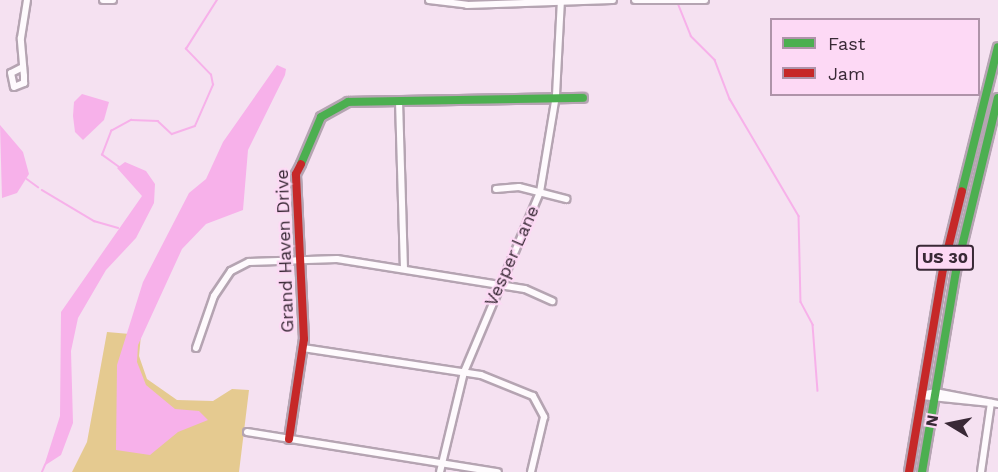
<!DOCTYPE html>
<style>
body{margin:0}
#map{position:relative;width:998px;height:472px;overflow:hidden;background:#f5e1f1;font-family:"Work Sans",sans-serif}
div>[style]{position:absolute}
.green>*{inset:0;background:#e5ca90}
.water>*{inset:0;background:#f7b1ea}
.stream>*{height:1.5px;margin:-0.75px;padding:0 0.75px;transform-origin:0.75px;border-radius:0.75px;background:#f7b1ea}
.roads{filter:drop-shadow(2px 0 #b5a4b2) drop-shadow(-2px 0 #b5a4b2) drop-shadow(0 2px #b5a4b2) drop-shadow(0 -2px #b5a4b2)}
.street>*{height:6px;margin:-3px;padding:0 3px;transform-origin:3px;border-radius:3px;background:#fefafd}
.fast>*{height:8px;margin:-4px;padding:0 4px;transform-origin:4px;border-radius:4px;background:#4caf50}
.jam>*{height:8px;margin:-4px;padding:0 4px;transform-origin:4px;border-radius:4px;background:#c62828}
span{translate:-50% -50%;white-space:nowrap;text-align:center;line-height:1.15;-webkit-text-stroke:4.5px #fdd9f5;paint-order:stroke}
.shield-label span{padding:2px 4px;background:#fdd9f5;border:2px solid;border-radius:4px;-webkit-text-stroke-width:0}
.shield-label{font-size:16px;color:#392936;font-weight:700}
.street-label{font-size:18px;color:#392936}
.legend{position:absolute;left:770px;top:18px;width:210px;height:78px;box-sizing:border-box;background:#fdd9f5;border:2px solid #af93a9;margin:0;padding:8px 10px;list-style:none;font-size:18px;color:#392936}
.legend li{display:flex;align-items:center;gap:12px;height:30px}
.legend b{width:30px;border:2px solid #af93a9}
.north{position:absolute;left:920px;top:394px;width:60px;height:60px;-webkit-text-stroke:4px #fdd9f5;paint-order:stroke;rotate:280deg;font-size:16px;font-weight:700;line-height:24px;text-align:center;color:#392936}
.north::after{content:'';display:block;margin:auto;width:21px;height:27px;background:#392936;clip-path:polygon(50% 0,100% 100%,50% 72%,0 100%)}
</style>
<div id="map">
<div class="green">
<div style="clip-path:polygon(107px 332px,141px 335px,139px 356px,147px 379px,177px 400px,213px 401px,232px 389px,249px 390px,239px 472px,72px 472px,87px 442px)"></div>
</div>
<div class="water">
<div style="clip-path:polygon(277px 65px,286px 69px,285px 75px,248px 150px,243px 210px,206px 224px,182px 249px,138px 345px,137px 362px,146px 385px,175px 409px,199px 411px,208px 420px,178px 432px,150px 455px,116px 450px,117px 365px,143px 282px,189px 193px,206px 179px,223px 142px)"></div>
<div style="clip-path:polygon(82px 94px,109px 102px,104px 120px,83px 140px,75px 132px,73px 116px,74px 102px)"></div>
<div style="clip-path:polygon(0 125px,23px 152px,29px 174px,17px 193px,2px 198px)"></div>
<div style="clip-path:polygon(125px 162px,146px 171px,155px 184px,154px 203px,136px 238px,106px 270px,78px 318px,71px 351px,73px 423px,61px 455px,44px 466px,60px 416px,61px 312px,142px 196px,117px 168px)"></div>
</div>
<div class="stream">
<div style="left:678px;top:3px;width:35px;rotate:68deg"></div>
<div style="left:691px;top:36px;width:34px;rotate:45deg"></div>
<div style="left:715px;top:60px;width:42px;rotate:69deg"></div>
<div style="left:730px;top:99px;width:136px;rotate:59.5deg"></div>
<div style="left:799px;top:216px;width:86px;rotate:88.7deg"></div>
<div style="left:801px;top:302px;width:26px;rotate:62deg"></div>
<div style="left:813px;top:325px;width:66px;rotate:85.7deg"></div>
<div style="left:120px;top:168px;width:22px;rotate:-144deg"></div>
<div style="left:102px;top:155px;width:26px;rotate:-69deg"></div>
<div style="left:111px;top:131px;width:23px;rotate:-29deg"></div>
<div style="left:131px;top:120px;width:27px;rotate:2deg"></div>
<div style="left:158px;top:121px;width:19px;rotate:43deg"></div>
<div style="left:172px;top:134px;width:24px;rotate:-19deg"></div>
<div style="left:195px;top:126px;width:45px;rotate:-66.3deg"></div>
<div style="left:213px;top:85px;width:10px;rotate:-101deg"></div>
<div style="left:211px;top:75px;width:36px;rotate:-134deg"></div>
<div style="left:186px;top:49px;width:58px;rotate:-57.7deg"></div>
<div style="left:27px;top:179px;width:14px;rotate:36deg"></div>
<div style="left:42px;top:190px;width:61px;rotate:30.8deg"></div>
<div style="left:94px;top:221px;width:25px;rotate:16deg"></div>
<div style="left:42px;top:472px;width:8px;rotate:-67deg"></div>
</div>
<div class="roads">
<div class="street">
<div style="left:103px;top:0;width:10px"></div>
<div style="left:429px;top:0;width:38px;rotate:7deg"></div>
<div style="left:467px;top:5px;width:146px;rotate:-2deg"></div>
<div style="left:635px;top:0;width:70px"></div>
<div style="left:23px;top:67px;width:13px;rotate:153deg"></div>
<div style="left:11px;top:73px;width:14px;rotate:78deg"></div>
<div style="left:14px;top:87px;width:11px;rotate:-22deg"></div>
<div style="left:24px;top:83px;width:7px;rotate:-90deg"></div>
<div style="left:24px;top:76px;width:38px;rotate:-95deg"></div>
<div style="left:21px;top:38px;width:38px;rotate:-81deg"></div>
<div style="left:399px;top:101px;width:168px;rotate:88.3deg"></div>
<div style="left:496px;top:189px;width:23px;rotate:-5deg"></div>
<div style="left:519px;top:187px;width:49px;rotate:14.3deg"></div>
<div style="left:196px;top:348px;width:55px;rotate:-70.9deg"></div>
<div style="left:214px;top:296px;width:30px;rotate:-56deg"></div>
<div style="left:231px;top:271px;width:20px;rotate:-27deg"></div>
<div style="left:249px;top:262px;width:88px;rotate:-2deg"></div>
<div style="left:337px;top:259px;width:190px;rotate:9.1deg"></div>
<div style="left:525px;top:289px;width:30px;rotate:24deg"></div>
<div style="left:303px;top:348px;width:180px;rotate:8.6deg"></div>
<div style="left:481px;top:375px;width:56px;rotate:22deg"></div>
<div style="left:533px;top:396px;width:24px;rotate:62deg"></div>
<div style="left:544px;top:417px;width:57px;rotate:103.3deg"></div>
<div style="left:921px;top:395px;width:14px;rotate:-12deg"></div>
<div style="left:935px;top:392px;width:64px;rotate:10.8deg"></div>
<div style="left:922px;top:396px;width:69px;rotate:5.8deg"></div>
<div style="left:247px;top:432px;width:254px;rotate:9.1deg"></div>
<div style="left:440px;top:472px;width:103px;rotate:-76.5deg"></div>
<div style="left:464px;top:372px;width:195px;rotate:-67.1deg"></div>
<div style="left:540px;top:192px;width:98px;rotate:-80.6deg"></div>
<div style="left:556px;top:95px;width:95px;rotate:-87deg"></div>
<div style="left:981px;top:472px;width:70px;rotate:-81.8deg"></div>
</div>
<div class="fast">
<div style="left:301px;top:164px;width:51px;rotate:-66.9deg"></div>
<div style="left:321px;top:117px;width:31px;rotate:-29deg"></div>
<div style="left:348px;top:102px;width:235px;rotate:-1deg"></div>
<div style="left:962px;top:191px;width:148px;rotate:-76deg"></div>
<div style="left:922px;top:472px;width:204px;rotate:-80.4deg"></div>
<div style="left:956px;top:271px;width:178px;rotate:-76.4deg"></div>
</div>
<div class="jam">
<div style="left:289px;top:439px;width:101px;rotate:-81.5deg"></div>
<div style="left:304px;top:339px;width:165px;rotate:-92.8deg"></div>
<div style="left:296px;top:174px;width:11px;rotate:-63deg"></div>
<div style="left:909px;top:472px;width:206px;rotate:-80.5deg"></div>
<div style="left:943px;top:269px;width:80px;rotate:-76.3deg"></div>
</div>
</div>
<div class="shield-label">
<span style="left:945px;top:258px">US 30</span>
</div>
<div class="street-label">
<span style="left:285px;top:251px;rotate:-92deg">Grand Haven Drive</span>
<span style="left:512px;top:256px;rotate:-66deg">Vesper Lane</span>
</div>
<ul class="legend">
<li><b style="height:8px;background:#4caf50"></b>Fast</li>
<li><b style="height:8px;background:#c62828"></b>Jam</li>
</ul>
<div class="north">N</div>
</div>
